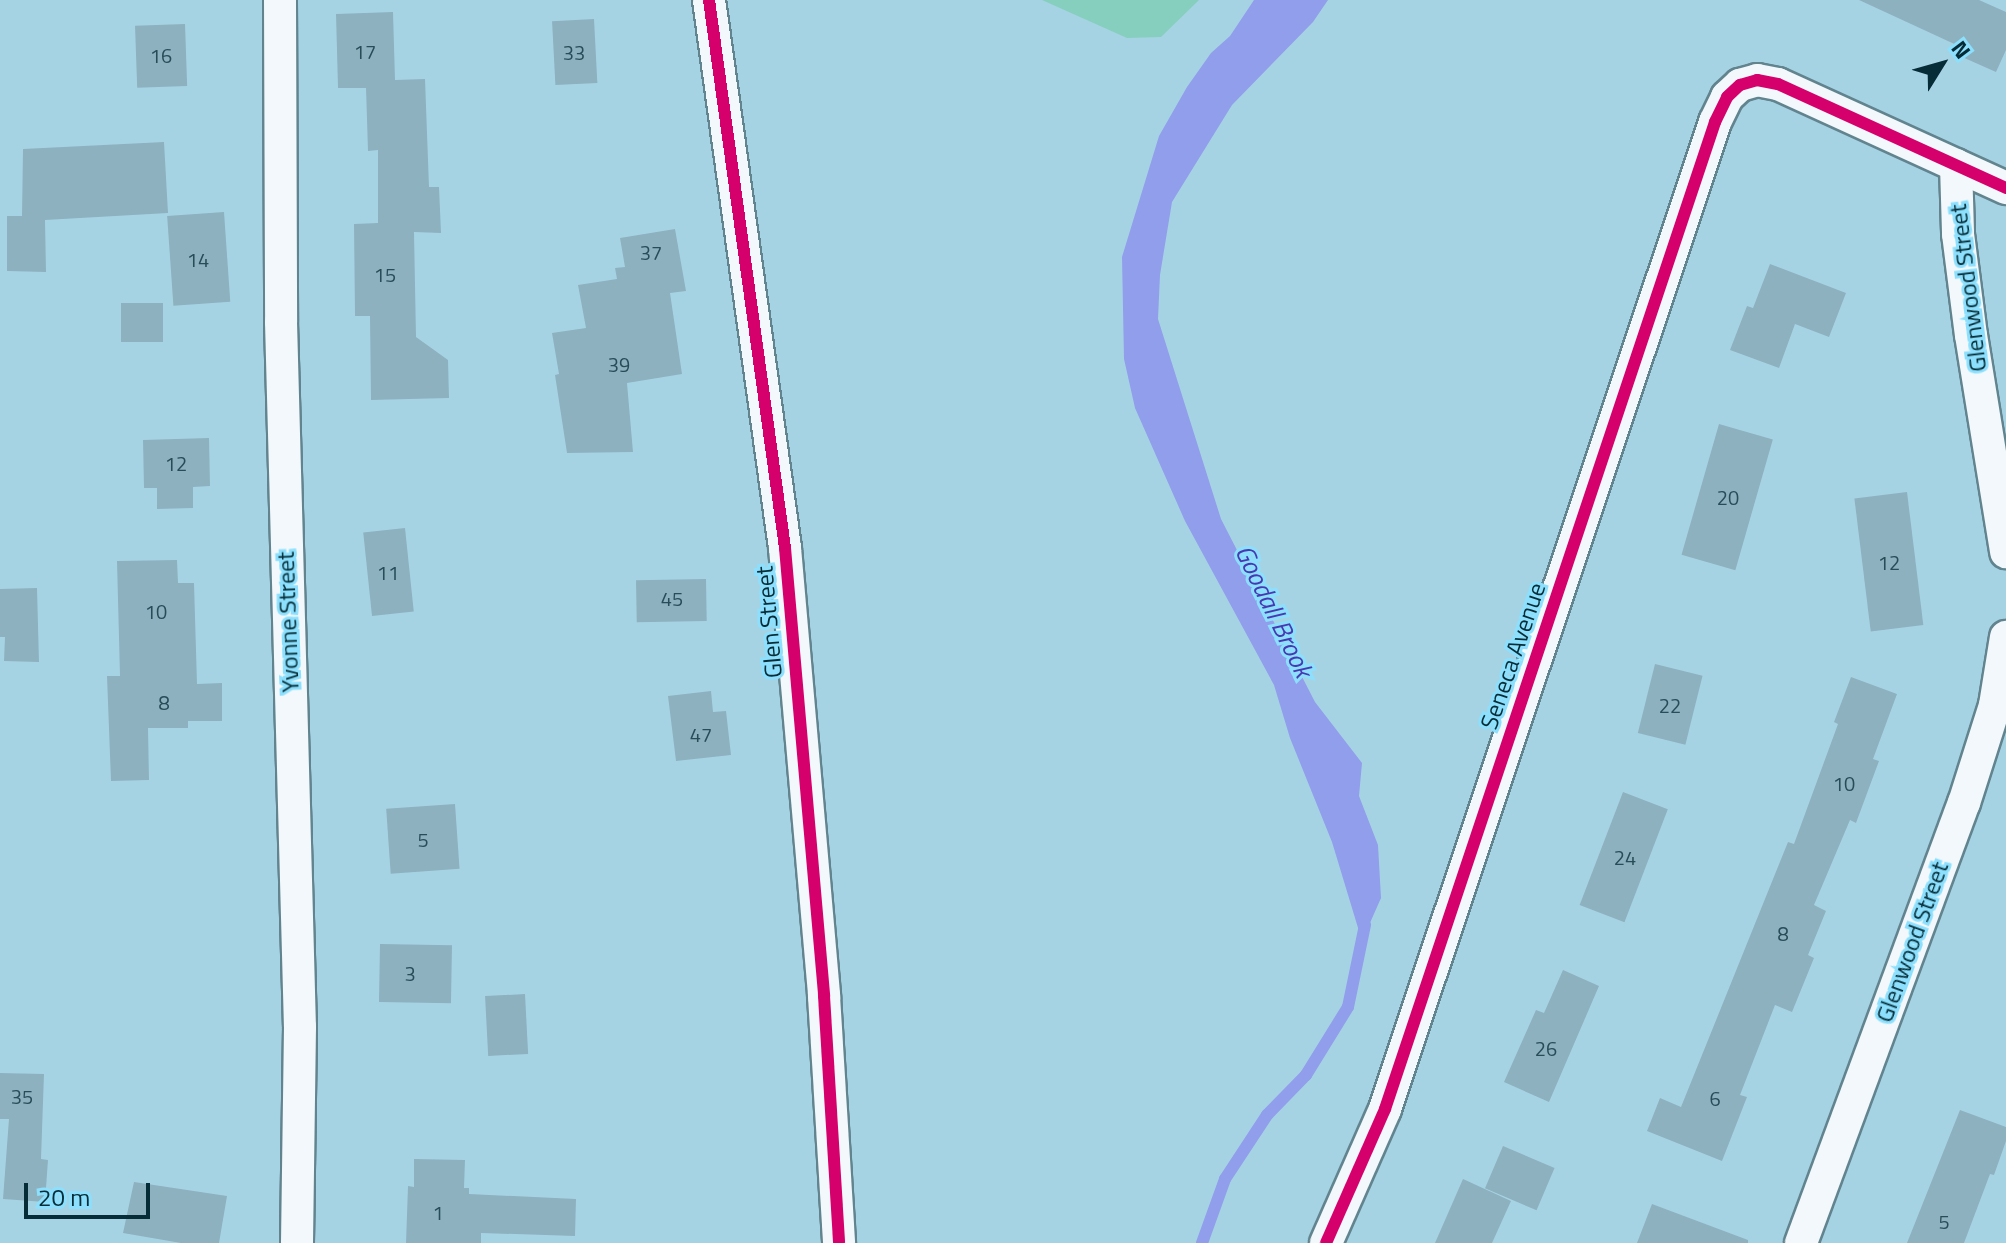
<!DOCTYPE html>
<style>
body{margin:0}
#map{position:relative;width:2006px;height:1243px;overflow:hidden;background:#a6d3e3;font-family:"Titillium Web",sans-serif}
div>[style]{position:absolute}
.green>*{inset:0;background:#86cfbe}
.water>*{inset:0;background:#919eec}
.stream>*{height:12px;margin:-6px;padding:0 6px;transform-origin:6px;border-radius:6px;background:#919eec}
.building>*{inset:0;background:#8db1be;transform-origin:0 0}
.roads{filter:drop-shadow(2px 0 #61848f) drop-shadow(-2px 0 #61848f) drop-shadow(0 2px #61848f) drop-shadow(0 -2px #61848f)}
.street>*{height:32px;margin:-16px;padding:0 16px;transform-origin:16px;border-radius:16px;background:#f2f8fb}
.cycleway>*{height:12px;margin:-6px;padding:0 6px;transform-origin:6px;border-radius:6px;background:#d6006c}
span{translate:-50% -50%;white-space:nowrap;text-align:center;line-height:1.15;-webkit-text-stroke:6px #8ce0fd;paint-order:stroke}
.number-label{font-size:20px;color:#284d59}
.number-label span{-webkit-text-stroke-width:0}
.street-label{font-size:24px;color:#062c37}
.water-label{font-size:26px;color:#4838b1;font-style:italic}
.north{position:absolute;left:1902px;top:24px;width:80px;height:80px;-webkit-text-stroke:6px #8ce0fd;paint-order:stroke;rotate:53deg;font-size:22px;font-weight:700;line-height:32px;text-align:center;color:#062c37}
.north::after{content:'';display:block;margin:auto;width:28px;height:36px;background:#062c37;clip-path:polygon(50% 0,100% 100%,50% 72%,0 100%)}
.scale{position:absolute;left:24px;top:1183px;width:126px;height:36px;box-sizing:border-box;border:4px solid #062c37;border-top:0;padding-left:10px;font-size:24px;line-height:28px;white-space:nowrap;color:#062c37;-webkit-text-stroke:6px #8ce0fd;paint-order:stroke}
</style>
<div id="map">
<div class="green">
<div style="clip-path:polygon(1042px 0,1199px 0,1161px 37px,1127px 38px)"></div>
</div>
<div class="water">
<div style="clip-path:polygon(1254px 0,1328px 0,1313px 22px,1232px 105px,1172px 202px,1160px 275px,1158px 319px,1221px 519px,1315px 702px,1362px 763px,1359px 796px,1378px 845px,1381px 898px,1362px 941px,1332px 842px,1290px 738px,1274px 685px,1185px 521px,1135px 408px,1124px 359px,1122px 257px,1159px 136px,1187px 87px,1211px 53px,1230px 36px)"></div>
</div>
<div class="stream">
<div style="left:1202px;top:1243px;width:68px;rotate:-70.2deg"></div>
<div style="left:1225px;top:1179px;width:77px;rotate:-56.7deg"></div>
<div style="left:1267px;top:1115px;width:56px;rotate:-45.7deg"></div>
<div style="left:1306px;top:1075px;width:80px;rotate:-58.3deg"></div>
<div style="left:1348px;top:1007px;width:84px;rotate:-78.3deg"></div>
</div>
<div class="building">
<div style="clip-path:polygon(1859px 0,1979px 0,2006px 12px,2006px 50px,1996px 72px,1960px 56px,1963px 48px)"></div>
<div style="clip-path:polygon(393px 12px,395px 80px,425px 79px,429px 187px,439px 187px,441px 233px,414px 232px,416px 337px,448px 360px,449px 398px,371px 400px,370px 316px,355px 316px,354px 224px,378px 223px,378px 150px,368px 151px,366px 88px,338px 88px,336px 14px)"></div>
<div style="left:594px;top:19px;width:64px;height:42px;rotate:87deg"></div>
<div style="left:185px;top:24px;width:62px;height:50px;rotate:88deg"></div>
<div style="clip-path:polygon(164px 142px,168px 213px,45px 220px,46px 272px,7px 271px,7px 216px,22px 216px,23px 149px)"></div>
<div style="left:224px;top:212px;width:90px;height:57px;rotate:86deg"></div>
<div style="clip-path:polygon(675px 229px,686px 291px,670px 293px,682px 374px,627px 383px,633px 452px,567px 453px,555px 375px,559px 374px,552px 333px,586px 328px,578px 285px,617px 279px,615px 268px,625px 267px,620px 238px)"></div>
<div style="clip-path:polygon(1770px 264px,1846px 293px,1829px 337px,1795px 324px,1779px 368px,1730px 350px,1747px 306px,1753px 308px)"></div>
<div style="left:121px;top:303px;width:42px;height:39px"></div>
<div style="left:1719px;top:424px;width:56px;height:136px;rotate:16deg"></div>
<div style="clip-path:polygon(209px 438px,210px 486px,193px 487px,193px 508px,157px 509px,157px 488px,144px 488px,143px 440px)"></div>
<div style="left:1907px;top:492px;width:134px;height:53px;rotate:83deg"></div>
<div style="left:405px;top:528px;width:84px;height:42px;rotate:84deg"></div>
<div style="clip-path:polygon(177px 560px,178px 583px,194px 583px,197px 684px,222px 683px,222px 721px,188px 721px,188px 728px,148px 728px,149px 780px,111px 781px,107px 676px,120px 676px,117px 561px)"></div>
<div style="left:706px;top:579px;width:42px;height:70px;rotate:89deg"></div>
<div style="clip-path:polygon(37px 588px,39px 662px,4px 661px,5px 637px,0 637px,0 589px)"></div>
<div style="left:1655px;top:664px;width:49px;height:71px;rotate:14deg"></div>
<div style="clip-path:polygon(1851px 677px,1897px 694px,1873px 759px,1879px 761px,1856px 823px,1850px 820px,1814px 905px,1826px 911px,1808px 955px,1814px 958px,1792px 1012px,1775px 1005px,1740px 1095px,1747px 1097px,1722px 1161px,1647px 1131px,1660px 1098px,1681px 1107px,1788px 842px,1794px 844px,1838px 724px,1834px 722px)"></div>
<div style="clip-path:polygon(711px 691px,713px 712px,726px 711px,731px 755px,676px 761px,668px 696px)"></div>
<div style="left:1623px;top:792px;width:48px;height:121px;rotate:21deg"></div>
<div style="left:455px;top:804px;width:65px;height:69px;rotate:86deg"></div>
<div style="left:380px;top:944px;width:72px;height:58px;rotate:1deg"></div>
<div style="clip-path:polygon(1563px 970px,1599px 986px,1549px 1102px,1504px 1082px,1536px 1010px,1544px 1013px)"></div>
<div style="left:525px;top:994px;width:60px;height:40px;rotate:87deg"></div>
<div style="clip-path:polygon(0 1073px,44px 1074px,41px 1159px,48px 1160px,45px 1202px,3px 1199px,9px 1119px,0 1119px)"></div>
<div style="clip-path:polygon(1960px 1110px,2006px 1127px,2006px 1141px,1994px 1175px,1990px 1174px,1964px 1243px,1907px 1243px)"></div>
<div style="left:1503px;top:1146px;width:56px;height:46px;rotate:23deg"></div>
<div style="clip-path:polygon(414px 1159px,465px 1160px,464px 1188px,469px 1188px,469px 1194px,576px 1199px,575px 1236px,481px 1233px,481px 1243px,406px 1243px,408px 1186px,414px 1187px)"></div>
<div style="clip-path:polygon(1463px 1179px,1511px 1201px,1492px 1243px,1435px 1243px)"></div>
<div style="clip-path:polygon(134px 1182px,227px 1196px,219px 1243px,181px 1243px,123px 1233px)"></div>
<div style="clip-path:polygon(1652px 1204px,1748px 1240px,1748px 1243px,1637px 1243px)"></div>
</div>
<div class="roads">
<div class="street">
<div style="left:280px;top:0;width:322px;rotate:89.8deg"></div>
<div style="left:281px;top:322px;width:705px;rotate:88.46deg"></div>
<div style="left:300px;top:1027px;width:216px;rotate:90.8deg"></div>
<div style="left:709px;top:0;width:553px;rotate:82.1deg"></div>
<div style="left:785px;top:548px;width:450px;rotate:85deg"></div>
<div style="left:824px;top:996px;width:247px;rotate:86.5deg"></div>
<div style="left:1956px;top:165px;width:69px;rotate:88.3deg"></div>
<div style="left:1958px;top:234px;width:102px;rotate:82.7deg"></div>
<div style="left:1971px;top:335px;width:220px;rotate:80.8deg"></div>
<div style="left:1326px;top:1243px;width:146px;rotate:-66.2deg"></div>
<div style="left:1385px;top:1109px;width:1041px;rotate:-71.51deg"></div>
<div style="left:1715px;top:122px;width:28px;rotate:-64deg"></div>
<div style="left:1727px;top:97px;width:18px;rotate:-43deg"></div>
<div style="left:1740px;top:85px;width:18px;rotate:-16deg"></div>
<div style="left:1757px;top:80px;width:21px;rotate:11deg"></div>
<div style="left:1778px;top:84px;width:251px;rotate:24.5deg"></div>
<div style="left:1801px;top:1243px;width:469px;rotate:-69.7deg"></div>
<div style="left:1964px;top:803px;width:103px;rotate:-72.4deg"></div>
<div style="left:1995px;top:705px;width:69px;rotate:-80.8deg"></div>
</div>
</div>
<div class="cycleway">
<div style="left:709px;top:0;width:553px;rotate:82.1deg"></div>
<div style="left:785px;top:548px;width:450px;rotate:85deg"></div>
<div style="left:824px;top:996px;width:247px;rotate:86.5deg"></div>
<div style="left:1326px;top:1243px;width:146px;rotate:-66.2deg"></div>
<div style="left:1385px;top:1109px;width:1041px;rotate:-71.51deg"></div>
<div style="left:1715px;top:122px;width:28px;rotate:-64deg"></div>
<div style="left:1727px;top:97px;width:18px;rotate:-43deg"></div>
<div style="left:1740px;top:85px;width:18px;rotate:-16deg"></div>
<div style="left:1757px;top:80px;width:21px;rotate:11deg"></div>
<div style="left:1778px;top:84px;width:251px;rotate:24.5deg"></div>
</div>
<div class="number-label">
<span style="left:365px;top:51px">17</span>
<span style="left:574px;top:52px">33</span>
<span style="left:161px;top:55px">16</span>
<span style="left:651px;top:252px">37</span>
<span style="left:198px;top:259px">14</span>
<span style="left:385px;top:274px">15</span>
<span style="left:619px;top:364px">39</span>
<span style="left:176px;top:463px">12</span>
<span style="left:1728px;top:497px">20</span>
<span style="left:1889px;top:562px">12</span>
<span style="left:388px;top:572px">11</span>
<span style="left:672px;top:598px">45</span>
<span style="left:156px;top:611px">10</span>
<span style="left:164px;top:702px">8</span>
<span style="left:1670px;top:705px">22</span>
<span style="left:701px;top:734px">47</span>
<span style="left:1844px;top:783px">10</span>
<span style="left:423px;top:839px">5</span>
<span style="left:1625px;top:857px">24</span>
<span style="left:1783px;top:933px">8</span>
<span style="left:410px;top:973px">3</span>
<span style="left:1546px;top:1048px">26</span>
<span style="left:22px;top:1096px">35</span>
<span style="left:1715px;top:1098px">6</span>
<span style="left:438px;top:1212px">1</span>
<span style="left:1944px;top:1221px">5</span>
</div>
<div class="street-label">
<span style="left:1968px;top:288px;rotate:-97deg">Glenwood Street</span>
<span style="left:288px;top:622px;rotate:-92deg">Yvonne Street</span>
<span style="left:769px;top:622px;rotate:-95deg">Glen Street</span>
<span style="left:1513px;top:656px;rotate:-71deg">Seneca Avenue</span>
<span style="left:1912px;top:942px;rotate:-70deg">Glenwood Street</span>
</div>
<div class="water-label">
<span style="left:1274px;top:611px;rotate:64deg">Goodall Brook</span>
</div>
<div class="north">N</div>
<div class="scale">20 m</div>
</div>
